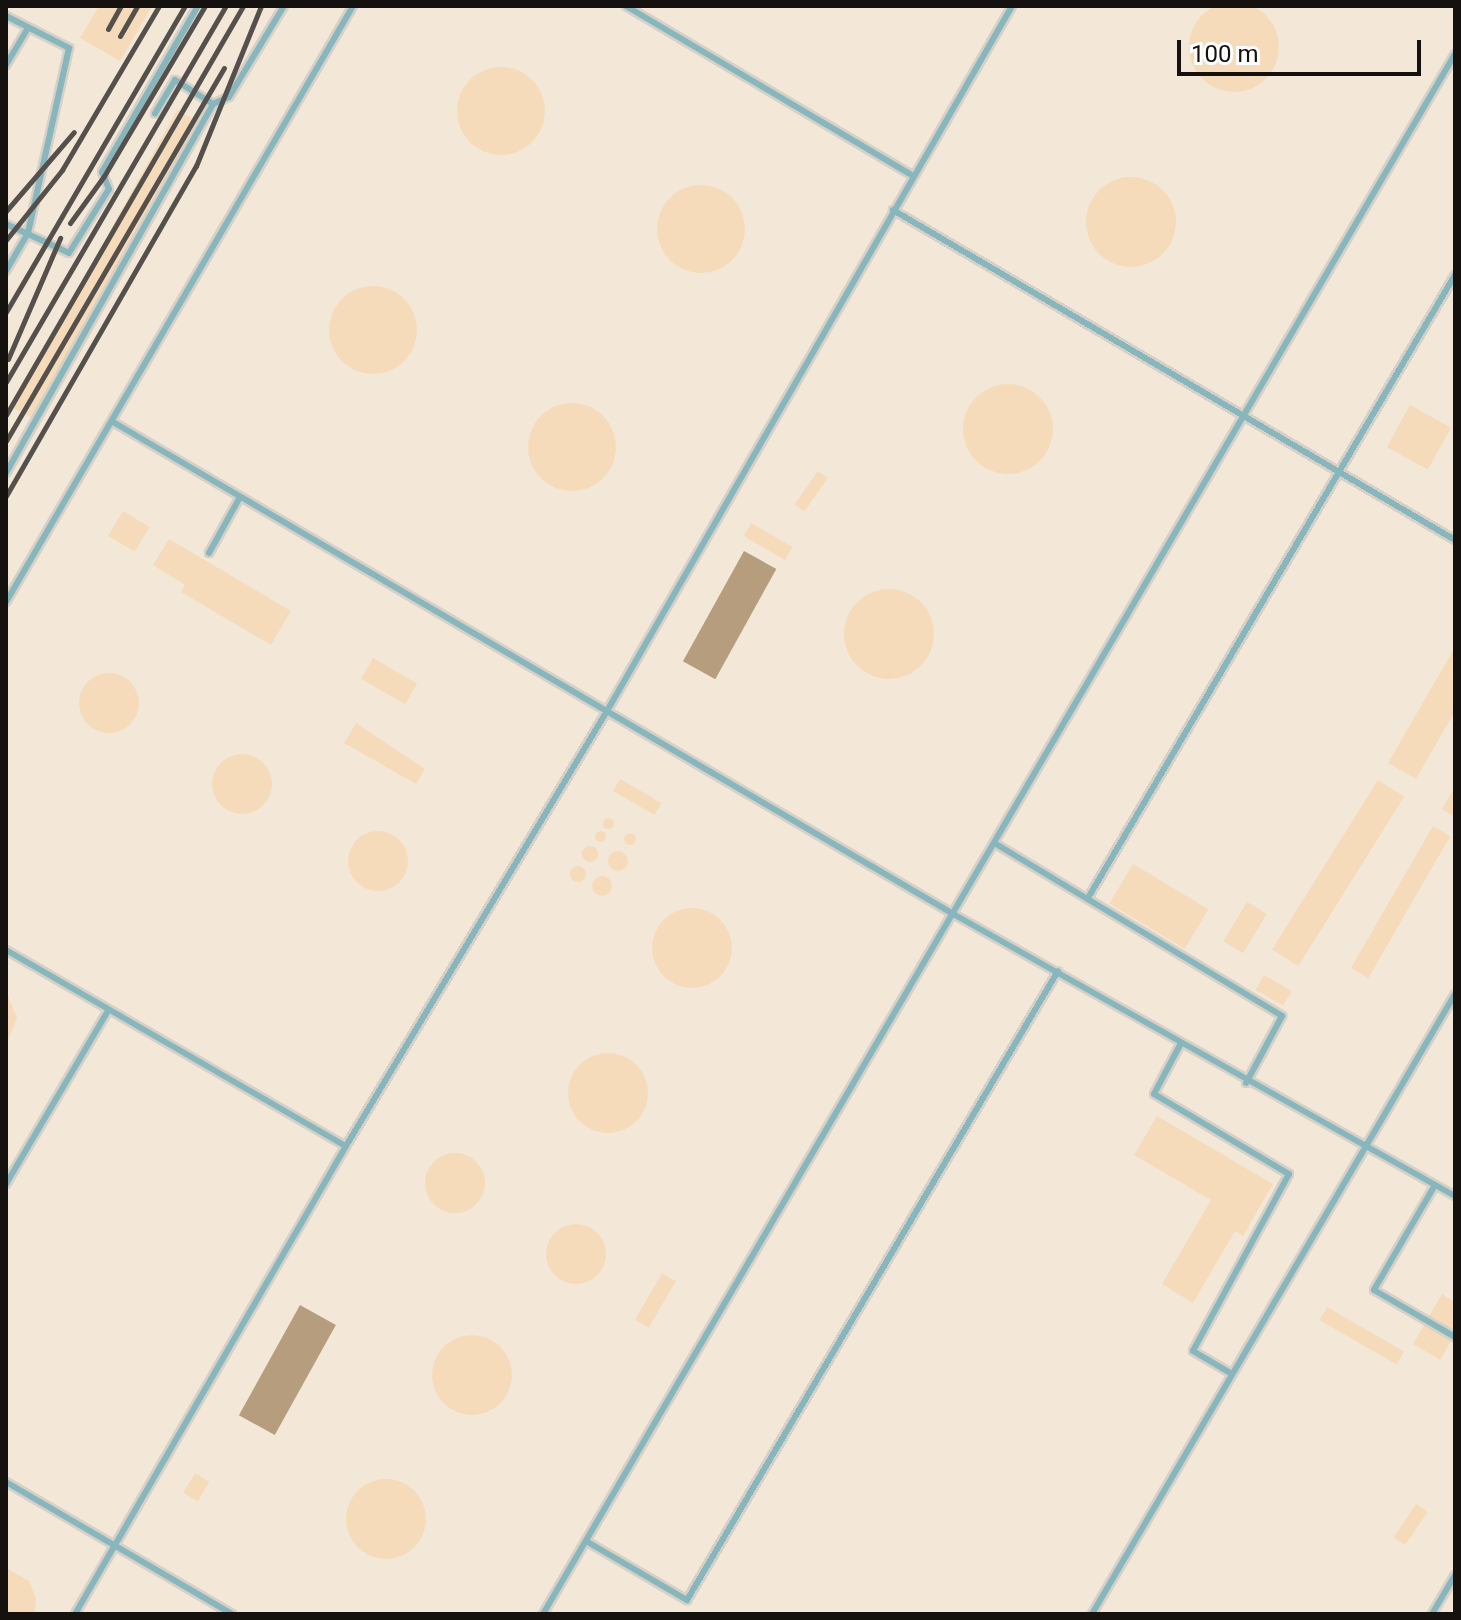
<!DOCTYPE html>
<style>
body{margin:0}
#map{position:relative;width:1461px;height:1620px;overflow:hidden;background:#fbf4eb;font-family:Roboto,sans-serif}
div>[style]{position:absolute}
.built>*{inset:0;background:#f3e8d8;transform-origin:0 0}
.water>*{inset:0;background:#b69d7e;transform-origin:0 0}
.building>*{inset:0;background:#f5dbba;transform-origin:0 0}
.round{border-radius:50%}
.roads{filter:drop-shadow(2px 0 #d6d0c8) drop-shadow(-2px 0 #d6d0c8) drop-shadow(0 2px #d6d0c8) drop-shadow(0 -2px #d6d0c8)}
.service>*{height:6px;margin:-3px;padding:0 3px;transform-origin:3px;border-radius:3px;background:#87b6bd}
.rail>*{height:5px;margin:-2.5px;padding:0 2.5px;transform-origin:2.5px;border-radius:2.5px;background:#55504c}
span{translate:-50% -50%;white-space:nowrap;text-align:center;line-height:1.15;-webkit-text-stroke:7px #fff;paint-order:stroke}
.frame{position:absolute;inset:0;border:8px solid #14110f;pointer-events:none}
.scale{position:absolute;left:1177px;top:40px;width:244px;height:36px;box-sizing:border-box;border:4px solid #14110f;border-top:0;padding-left:10px;font-size:24px;line-height:28px;white-space:nowrap;color:#14110f;-webkit-text-stroke:6px #fff;paint-order:stroke}
</style>
<div id="map">
<div class="built">
<div style="left:6px;top:6px;width:1449px;height:1608px"></div>
</div>
<div class="water">
<div style="left:744px;top:551px;width:37px;height:126px;rotate:29deg"></div>
<div style="left:300px;top:1305px;width:41px;height:126px;rotate:29deg"></div>
</div>
<div class="building">
<div class="round" style="left:1189px;top:2px;width:90px;height:90px"></div>
<div style="clip-path:polygon(99px 6px,152px 6px,120px 61px,80px 38px)"></div>
<div class="round" style="left:457px;top:67px;width:88px;height:88px"></div>
<div style="left:177px;top:110px;width:25px;height:340px;rotate:29deg"></div>
<div class="round" style="left:1086px;top:177px;width:90px;height:90px"></div>
<div class="round" style="left:657px;top:185px;width:88px;height:88px"></div>
<div class="round" style="left:329px;top:286px;width:88px;height:88px"></div>
<div class="round" style="left:963px;top:384px;width:90px;height:90px"></div>
<div class="round" style="left:528px;top:403px;width:88px;height:88px"></div>
<div style="left:1410px;top:405px;width:47px;height:48px;rotate:29deg"></div>
<div style="left:818px;top:471px;width:12px;height:41px;rotate:35deg"></div>
<div style="left:123px;top:511px;width:31px;height:29px;rotate:31deg"></div>
<div style="left:751px;top:523px;width:48px;height:15px;rotate:30deg"></div>
<div style="clip-path:polygon(169px 539px,291px 611px,271px 645px,181px 592px,185px 585px,153px 565px)"></div>
<div class="round" style="left:844px;top:589px;width:90px;height:90px"></div>
<div style="clip-path:polygon(1455px 647px,1455px 711px,1416px 779px,1388px 763px)"></div>
<div style="left:373px;top:658px;width:51px;height:24px;rotate:30deg"></div>
<div class="round" style="left:79px;top:673px;width:60px;height:60px"></div>
<div style="clip-path:polygon(356px 723px,425px 769px,416px 784px,344px 743px)"></div>
<div class="round" style="left:212px;top:754px;width:60px;height:60px"></div>
<div style="left:620px;top:779px;width:48px;height:14px;rotate:30deg"></div>
<div style="left:1378px;top:780px;width:31px;height:200px;rotate:32deg"></div>
<div style="clip-path:polygon(1455px 787px,1455px 817px,1442px 809px)"></div>
<div class="round" style="left:602.5px;top:817.5px;width:11px;height:11px"></div>
<div style="left:1433px;top:826px;width:20px;height:164px;rotate:30deg"></div>
<div class="round" style="left:594.5px;top:830.5px;width:11px;height:11px"></div>
<div class="round" style="left:348px;top:831px;width:60px;height:60px"></div>
<div class="round" style="left:624px;top:833px;width:12px;height:12px"></div>
<div class="round" style="left:582px;top:846px;width:16px;height:16px"></div>
<div class="round" style="left:608px;top:851px;width:20px;height:20px"></div>
<div style="left:1133px;top:864px;width:88px;height:46px;rotate:31deg"></div>
<div class="round" style="left:570px;top:866px;width:16px;height:16px"></div>
<div class="round" style="left:592px;top:876px;width:20px;height:20px"></div>
<div style="left:1247px;top:902px;width:23px;height:46px;rotate:31deg"></div>
<div class="round" style="left:652px;top:908px;width:80px;height:80px"></div>
<div style="left:1264px;top:975px;width:32px;height:17px;rotate:30deg"></div>
<div style="clip-path:polygon(6px 991px,17px 1018px,6px 1045px)"></div>
<div class="round" style="left:568px;top:1053px;width:80px;height:80px"></div>
<div style="clip-path:polygon(1157px 1116px,1273px 1184px,1243px 1236px,1235px 1231px,1193px 1303px,1162px 1284px,1211px 1200px,1134px 1155px)"></div>
<div class="round" style="left:425px;top:1153px;width:60px;height:60px"></div>
<div class="round" style="left:546px;top:1224px;width:60px;height:60px"></div>
<div style="left:662px;top:1273px;width:16px;height:54px;rotate:30deg"></div>
<div style="clip-path:polygon(1442px 1294px,1455px 1302px,1455px 1334px,1440px 1360px,1413px 1344px)"></div>
<div style="left:1327px;top:1307px;width:89px;height:15px;rotate:30deg"></div>
<div class="round" style="left:432px;top:1335px;width:80px;height:80px"></div>
<div style="left:195px;top:1473px;width:17px;height:23px;rotate:31deg"></div>
<div class="round" style="left:346px;top:1479px;width:80px;height:80px"></div>
<div style="left:1416px;top:1504px;width:14px;height:40px;rotate:34deg"></div>
<div style="clip-path:polygon(6px 1568px,29px 1581px,36px 1598px,35px 1614px,6px 1614px)"></div>
</div>
<div class="roads">
<div class="service">
<div style="left:626px;top:6px;width:334px;rotate:30.6deg"></div>
<div style="left:6px;top:16px;width:71px;rotate:26.9deg"></div>
<div style="left:69px;top:48px;width:189px;rotate:102.5deg"></div>
<div style="left:28px;top:233px;width:44px;rotate:120.1deg"></div>
<div style="left:6px;top:65px;width:43px;rotate:-59.3deg"></div>
<div style="left:213px;top:104px;width:17px;rotate:-24deg"></div>
<div style="left:229px;top:97px;width:106px;rotate:-58.9deg"></div>
<div style="left:893px;top:210px;width:652px;rotate:30.42deg"></div>
<div style="left:6px;top:224px;width:69px;rotate:24.7deg"></div>
<div style="left:69px;top:253px;width:75px;rotate:-58deg"></div>
<div style="left:109px;top:189px;width:18px;rotate:-112deg"></div>
<div style="left:102px;top:172px;width:192px;rotate:-60deg"></div>
<div style="left:113px;top:422px;width:976px;rotate:30.35deg"></div>
<div style="left:955px;top:915px;width:574px;rotate:29.34deg"></div>
<div style="left:6px;top:473px;width:423px;rotate:-60.7deg"></div>
<div style="left:213px;top:104px;width:45px;rotate:-147.7deg"></div>
<div style="left:175px;top:80px;width:39px;rotate:121deg"></div>
<div style="left:209px;top:553px;width:64px;rotate:-61deg"></div>
<div style="left:6px;top:602px;width:690px;rotate:-59.79deg"></div>
<div style="left:996px;top:844px;width:334px;rotate:31deg"></div>
<div style="left:1282px;top:1016px;width:76px;rotate:118.2deg"></div>
<div style="left:1088px;top:898px;width:723px;rotate:-59.5deg"></div>
<div style="left:6px;top:950px;width:392px;rotate:30deg"></div>
<div style="left:1180px;top:1045px;width:55px;rotate:118deg"></div>
<div style="left:1154px;top:1094px;width:157px;rotate:30.7deg"></div>
<div style="left:1289px;top:1174px;width:201px;rotate:118.5deg"></div>
<div style="left:1193px;top:1351px;width:45px;rotate:30.5deg"></div>
<div style="left:6px;top:1184px;width:201px;rotate:-59.5deg"></div>
<div style="left:1435px;top:1185px;width:121px;rotate:120.2deg"></div>
<div style="left:1374px;top:1290px;width:94px;rotate:30.1deg"></div>
<div style="left:6px;top:1482px;width:262px;rotate:30.3deg"></div>
<div style="left:586px;top:1541px;width:117px;rotate:30.3deg"></div>
<div style="left:687px;top:1600px;width:730px;rotate:-59.47deg"></div>
<div style="left:75px;top:1614px;width:541px;rotate:-59.93deg"></div>
<div style="left:346px;top:1146px;width:507px;rotate:-59.04deg"></div>
<div style="left:607px;top:711px;width:813px;rotate:-60.12deg"></div>
<div style="left:543px;top:1614px;width:1807px;rotate:-59.69deg"></div>
<div style="left:1092px;top:1614px;width:718px;rotate:-59.65deg"></div>
<div style="left:1432px;top:1614px;width:45px;rotate:-59.5deg"></div>
</div>
</div>
<div class="rail">
<div style="left:108px;top:29px;width:26px;rotate:-61deg"></div>
<div style="left:120px;top:36px;width:34px;rotate:-60deg"></div>
<div style="left:6px;top:211px;width:104px;rotate:-49.3deg"></div>
<div style="left:70px;top:223px;width:58px;rotate:-54.1deg"></div>
<div style="left:104px;top:176px;width:198px;rotate:-59.3deg"></div>
<div style="left:6px;top:240px;width:90px;rotate:-51.3deg"></div>
<div style="left:62px;top:170px;width:191px;rotate:-59.4deg"></div>
<div style="left:6px;top:312px;width:355px;rotate:-59.7deg"></div>
<div style="left:8px;top:359px;width:132px;rotate:-66.7deg"></div>
<div style="left:6px;top:382px;width:436px;rotate:-59.7deg"></div>
<div style="left:6px;top:415px;width:473px;rotate:-59.9deg"></div>
<div style="left:6px;top:441px;width:432px;rotate:-59.7deg"></div>
<div style="left:6px;top:496px;width:381px;rotate:-60.1deg"></div>
<div style="left:196px;top:166px;width:173px;rotate:-67.9deg"></div>
</div>
<div class="frame"></div>
<div class="scale">100 m</div>
</div>
